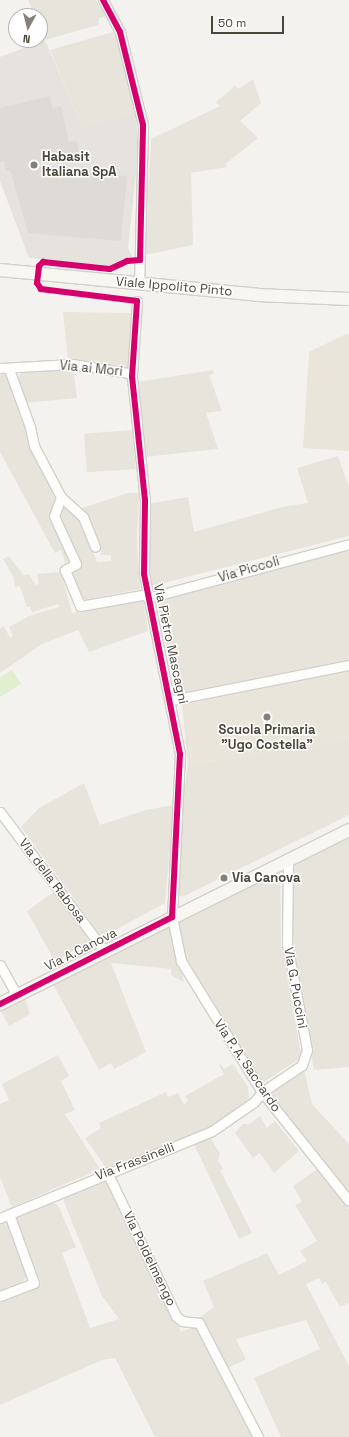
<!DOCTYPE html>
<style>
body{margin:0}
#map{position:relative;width:349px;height:1437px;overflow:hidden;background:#f4f2ee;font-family:"Space Grotesk",sans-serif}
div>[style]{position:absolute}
.residential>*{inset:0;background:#e7e4dc;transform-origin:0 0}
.industrial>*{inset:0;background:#e6e2de}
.education>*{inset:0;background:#eae5da}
.green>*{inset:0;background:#e1eecf}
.building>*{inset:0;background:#dedbd6}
.roads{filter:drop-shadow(1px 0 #d2d0cb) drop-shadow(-1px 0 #d2d0cb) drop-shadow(0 1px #d2d0cb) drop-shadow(0 -1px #d2d0cb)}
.street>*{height:9px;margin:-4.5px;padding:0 4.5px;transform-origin:4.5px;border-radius:4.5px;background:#fdfdfc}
.secondary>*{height:12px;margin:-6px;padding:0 6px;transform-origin:6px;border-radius:6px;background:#f7f6f1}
.cycleway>*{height:6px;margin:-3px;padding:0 3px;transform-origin:3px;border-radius:3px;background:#d6006c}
.dots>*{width:11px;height:11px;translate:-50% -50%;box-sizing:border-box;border:2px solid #fff;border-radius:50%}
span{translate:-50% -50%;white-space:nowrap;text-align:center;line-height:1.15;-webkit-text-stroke:3px #fff;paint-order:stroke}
.poi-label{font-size:13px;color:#4b4439;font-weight:700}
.left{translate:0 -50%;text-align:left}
.street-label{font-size:13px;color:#4b4439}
.north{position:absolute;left:8px;top:8px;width:40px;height:40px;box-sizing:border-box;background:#fff;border:1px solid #b7b4b0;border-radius:50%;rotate:187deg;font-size:11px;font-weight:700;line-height:16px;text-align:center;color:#4b4439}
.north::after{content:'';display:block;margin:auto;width:14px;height:18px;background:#868178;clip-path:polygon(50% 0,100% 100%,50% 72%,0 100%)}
.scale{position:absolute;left:211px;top:16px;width:73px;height:18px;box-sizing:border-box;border:2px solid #4b4439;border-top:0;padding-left:5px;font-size:12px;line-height:14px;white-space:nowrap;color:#4b4439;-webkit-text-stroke:3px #fff;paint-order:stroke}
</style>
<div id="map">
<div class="residential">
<div style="clip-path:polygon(28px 0,96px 0,105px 16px,99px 18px,98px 25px,45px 40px,40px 28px,40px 16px,35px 16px)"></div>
<div style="clip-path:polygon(113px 32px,122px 55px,136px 113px,82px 127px,50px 50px)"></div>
<div style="clip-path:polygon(253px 79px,261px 103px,240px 121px,258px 138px,225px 164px,227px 167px,191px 173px,193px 245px,145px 255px,151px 139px,220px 106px,216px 102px,235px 86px,238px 89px)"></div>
<div style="clip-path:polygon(73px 369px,77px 398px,25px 403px,18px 378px,21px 373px)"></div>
<div style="clip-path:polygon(213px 370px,214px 374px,209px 375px,222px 411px,206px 413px,218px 449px,144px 457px,137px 382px)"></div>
<div style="clip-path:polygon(0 371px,7px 375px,56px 503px,62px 503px,78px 513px,97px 562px,111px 561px,111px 555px,101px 555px,101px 546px,96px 545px,79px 509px,128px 493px,139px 493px,137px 541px,140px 589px,82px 600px,68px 569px,74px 560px,65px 563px,61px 550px,55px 553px,0 452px)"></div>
<div style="left:133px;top:430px;width:39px;height:49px;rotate:86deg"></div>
<div style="clip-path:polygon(338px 456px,349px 487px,349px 536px,151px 586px,148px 566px,147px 504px,188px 497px,194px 532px,282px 507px,308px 503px,297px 468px)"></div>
<div style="clip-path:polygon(349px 547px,349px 660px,180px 693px,175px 689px,158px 605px,161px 598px)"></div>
<div style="clip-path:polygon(9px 556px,23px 575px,29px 574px,36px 585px,39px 584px,37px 574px,61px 572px,72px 613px,143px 596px,148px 631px,89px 652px,78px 630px,42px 644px,0 673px,0 629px,4px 626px,10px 638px,13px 636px,9px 627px,29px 616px,59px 607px,58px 604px,32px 612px,30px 607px,27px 607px,20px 586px,15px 587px,14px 578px,3px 559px)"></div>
<div style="clip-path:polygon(349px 739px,349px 815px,182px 897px,179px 894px,180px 820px,188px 765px)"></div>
<div style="clip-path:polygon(84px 783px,100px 825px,146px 810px,174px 805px,165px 903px,102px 937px,21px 827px,39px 808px)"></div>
<div style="clip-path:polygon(349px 830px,349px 1067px,314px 1070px,290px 941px,290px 867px,313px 856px,311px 849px)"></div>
<div style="clip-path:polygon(280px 868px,281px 944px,301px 1054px,298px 1060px,261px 1084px,183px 956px,177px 915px)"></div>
<div style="clip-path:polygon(57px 890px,93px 939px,55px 962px,27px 911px)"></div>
<div style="clip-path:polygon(170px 926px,184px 982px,171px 975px,171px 969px,111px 963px,146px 1052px,114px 1069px,111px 1063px,99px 1070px,53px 984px)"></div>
<div style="clip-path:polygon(23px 992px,30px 1014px,9px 1026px,0 1009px)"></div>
<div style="clip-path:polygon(58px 1055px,69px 1076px,61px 1081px,75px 1110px,65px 1114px,100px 1169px,12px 1207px,0 1177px,0 1104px,9px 1100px,2px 1084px)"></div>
<div style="clip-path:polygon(221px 1064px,224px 1069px,233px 1064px,248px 1087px,249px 1101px,206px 1132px,109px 1172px,85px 1138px,101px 1128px,99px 1123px,166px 1092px,168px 1097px,178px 1093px,184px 1105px,188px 1101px,185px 1096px,224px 1074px,219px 1065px)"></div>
<div style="clip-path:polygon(304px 1069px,312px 1104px,349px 1144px,349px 1195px,269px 1096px,268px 1092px)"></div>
<div style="clip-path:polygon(260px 1116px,267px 1128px,275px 1121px,299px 1151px,274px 1173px,260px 1153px,253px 1158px,235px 1133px,243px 1124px,250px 1124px)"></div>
<div style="clip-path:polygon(208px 1133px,220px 1154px,218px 1160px,223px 1169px,220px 1170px,252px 1233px,239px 1239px,192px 1140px)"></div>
<div style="clip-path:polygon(317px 1169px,349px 1210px,349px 1303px,340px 1307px,326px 1282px,322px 1284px,319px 1278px,306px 1284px,349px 1366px,349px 1437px,281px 1437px,254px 1378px,320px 1349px,306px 1320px,236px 1339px,246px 1359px,228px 1368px,214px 1350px,199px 1318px,214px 1307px,203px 1281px,267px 1253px,279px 1275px,307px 1261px,300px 1251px,317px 1241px,295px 1205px,302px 1202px,293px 1186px)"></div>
<div style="clip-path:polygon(100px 1180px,106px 1180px,181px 1332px,193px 1327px,201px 1333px,254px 1437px,155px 1437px,115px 1358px,102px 1360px,0 1405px,0 1301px,41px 1283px,15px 1221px,18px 1217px,52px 1203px,58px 1205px,76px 1247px,62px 1253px,90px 1328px,119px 1319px,102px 1296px,64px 1202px,64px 1192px)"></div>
<div style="clip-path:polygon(3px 1223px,7px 1225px,27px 1276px,23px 1281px,0 1291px,0 1224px)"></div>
</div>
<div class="industrial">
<div style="clip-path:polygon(45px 40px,82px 127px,136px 113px,138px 154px,128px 248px,133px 258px,113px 266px,29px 258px,0 181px,0 57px)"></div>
</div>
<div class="education">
<div style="clip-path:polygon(63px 312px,131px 313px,128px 369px,68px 361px)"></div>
<div style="clip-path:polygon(346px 334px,349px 334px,349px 451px,303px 448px,309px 352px)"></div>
<div style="clip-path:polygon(349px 671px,349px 739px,188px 765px,182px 704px)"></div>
</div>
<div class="green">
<div style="clip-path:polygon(12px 670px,21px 684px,0 697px,0 677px)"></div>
</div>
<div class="building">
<div style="clip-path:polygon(50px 96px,53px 109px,61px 106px,69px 142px,76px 140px,79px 153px,31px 165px,127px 176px,121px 241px,28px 233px,10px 170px,6px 171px,4px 161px,0 162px,0 108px)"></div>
</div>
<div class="roads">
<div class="street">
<div style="left:103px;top:0;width:36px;rotate:62deg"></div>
<div style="left:120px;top:32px;width:96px;rotate:76.1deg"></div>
<div style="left:143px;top:125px;width:159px;rotate:91.4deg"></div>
<div style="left:137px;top:301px;width:76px;rotate:93.8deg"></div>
<div style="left:132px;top:377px;width:124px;rotate:84deg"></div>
<div style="left:145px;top:500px;width:74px;rotate:90.8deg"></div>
<div style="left:144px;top:574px;width:184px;rotate:78.7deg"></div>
<div style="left:180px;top:754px;width:163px;rotate:92.8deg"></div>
<div style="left:172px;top:917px;width:45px;rotate:78.4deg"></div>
<div style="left:181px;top:961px;width:154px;rotate:58.3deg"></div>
<div style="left:262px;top:1092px;width:139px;rotate:51.4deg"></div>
<div style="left:0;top:368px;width:72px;rotate:-3.2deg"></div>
<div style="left:72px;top:364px;width:58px;rotate:9deg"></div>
<div style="left:129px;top:373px;width:5px;rotate:53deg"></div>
<div style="left:9px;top:369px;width:62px;rotate:70.1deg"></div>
<div style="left:30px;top:427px;width:19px;rotate:78deg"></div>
<div style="left:34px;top:446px;width:58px;rotate:62.1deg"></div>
<div style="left:61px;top:497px;width:30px;rotate:42deg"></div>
<div style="left:83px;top:517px;width:32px;rotate:68deg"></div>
<div style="left:61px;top:497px;width:20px;rotate:110deg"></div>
<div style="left:54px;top:516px;width:53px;rotate:65.4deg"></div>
<div style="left:76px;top:564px;width:13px;rotate:151deg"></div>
<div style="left:65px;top:570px;width:39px;rotate:67deg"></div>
<div style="left:80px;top:606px;width:69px;rotate:-10deg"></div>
<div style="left:148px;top:598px;width:208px;rotate:-15deg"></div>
<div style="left:172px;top:700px;width:180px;rotate:-11.2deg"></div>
<div style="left:0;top:812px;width:173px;rotate:53deg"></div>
<div style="left:0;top:965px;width:35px;rotate:61deg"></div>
<div style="left:107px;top:1172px;width:160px;rotate:64.4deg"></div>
<div style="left:176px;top:1316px;width:8px;rotate:40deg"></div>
<div style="left:182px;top:1321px;width:17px;rotate:7deg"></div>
<div style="left:199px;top:1323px;width:128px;rotate:62.6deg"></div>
<div style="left:0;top:1218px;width:229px;rotate:-22.3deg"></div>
<div style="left:212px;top:1131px;width:51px;rotate:-34.6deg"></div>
<div style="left:254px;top:1102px;width:13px;rotate:-51deg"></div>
<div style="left:262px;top:1092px;width:48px;rotate:-34deg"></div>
<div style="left:302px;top:1065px;width:16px;rotate:-72deg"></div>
<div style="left:307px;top:1050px;width:108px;rotate:-100.7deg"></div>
<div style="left:287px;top:944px;width:84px;rotate:-89.3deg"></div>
<div style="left:0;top:1296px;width:36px;rotate:-21deg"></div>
<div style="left:34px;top:1283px;width:73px;rotate:-109.9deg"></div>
</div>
<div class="secondary">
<div style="left:0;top:270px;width:259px;rotate:5.5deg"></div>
<div style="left:258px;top:295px;width:91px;rotate:2.5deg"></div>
<div style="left:0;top:1004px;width:390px;rotate:-26.5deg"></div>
</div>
</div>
<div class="cycleway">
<div style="left:0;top:1004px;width:193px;rotate:-26.8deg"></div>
<div style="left:172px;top:917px;width:163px;rotate:-87.2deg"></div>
<div style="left:180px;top:754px;width:184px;rotate:-101.3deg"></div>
<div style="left:144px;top:574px;width:74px;rotate:-89.2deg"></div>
<div style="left:145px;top:500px;width:124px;rotate:-96deg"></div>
<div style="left:132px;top:377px;width:76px;rotate:-86.2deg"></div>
<div style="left:137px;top:301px;width:97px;rotate:-172.9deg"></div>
<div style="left:41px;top:289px;width:7px;rotate:-124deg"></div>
<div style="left:37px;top:283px;width:17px;rotate:-83deg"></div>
<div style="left:39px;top:266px;width:6px;rotate:-45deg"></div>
<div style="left:43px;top:262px;width:67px;rotate:6deg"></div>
<div style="left:110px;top:269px;width:19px;rotate:-25deg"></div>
<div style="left:127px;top:261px;width:13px;rotate:-4deg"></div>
<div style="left:140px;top:260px;width:135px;rotate:-88.7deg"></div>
<div style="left:143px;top:125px;width:96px;rotate:-103.9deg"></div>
<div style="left:120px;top:32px;width:36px;rotate:-118deg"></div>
</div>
<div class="dots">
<div style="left:34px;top:165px;background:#868178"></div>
<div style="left:267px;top:717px;background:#868178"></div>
<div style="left:224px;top:878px;background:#868178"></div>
</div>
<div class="poi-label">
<span class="left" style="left:42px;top:165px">Habasit<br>Italiana SpA</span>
<span style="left:267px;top:738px">Scuola Primaria<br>"Ugo Costella"</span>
<span class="left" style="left:232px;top:878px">Via Canova</span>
</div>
<div class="street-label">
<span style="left:174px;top:287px;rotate:5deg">Viale Ippolito Pinto</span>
<span style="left:91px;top:369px;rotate:6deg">Via ai Mori</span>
<span style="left:249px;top:570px;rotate:-16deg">Via Piccoli</span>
<span style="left:170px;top:644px;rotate:78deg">Via Pietro Mascagni</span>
<span style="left:52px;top:881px;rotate:53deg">Via della Rabosa</span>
<span style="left:81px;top:950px;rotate:-27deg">Via A.Canova</span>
<span style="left:295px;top:988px;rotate:80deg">Via G. Puccini</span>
<span style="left:247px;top:1066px;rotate:56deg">Via P. A. Saccardo</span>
<span style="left:135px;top:1162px;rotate:-21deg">Via Frassinelli</span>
<span style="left:149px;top:1259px;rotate:64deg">Via Poldelmengo</span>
</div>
<div class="north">N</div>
<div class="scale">50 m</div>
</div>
